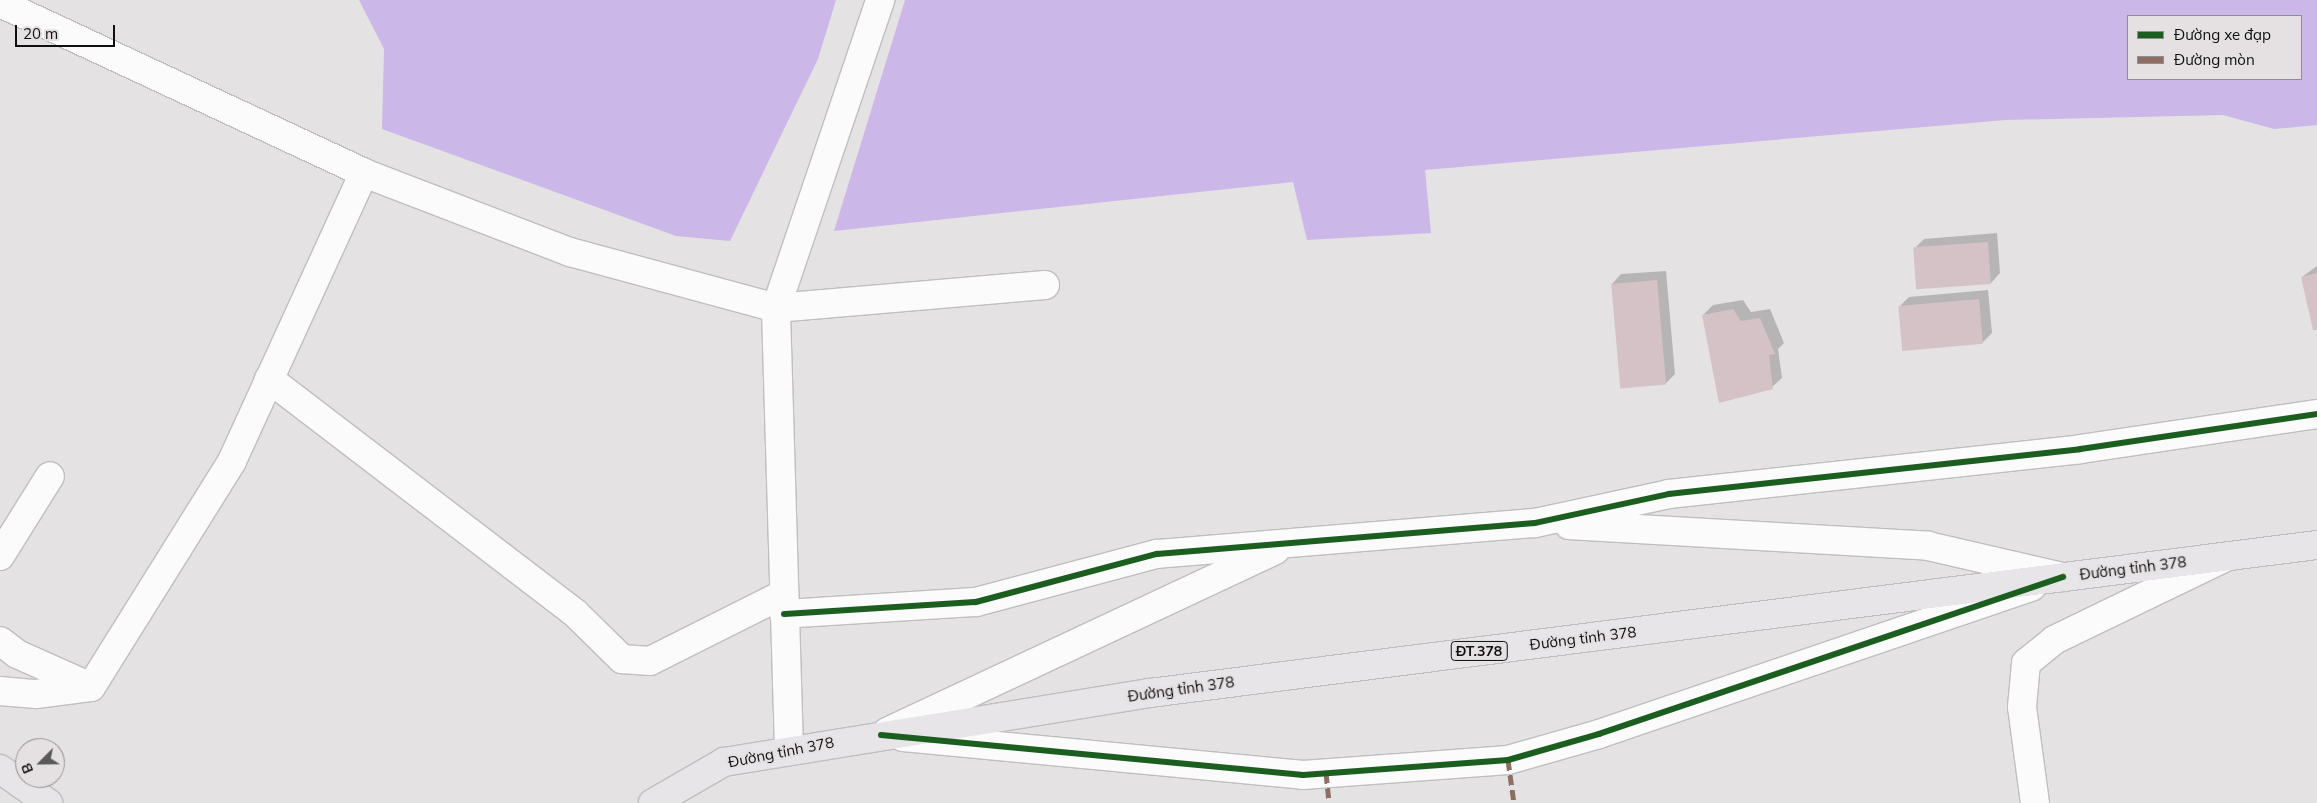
<!DOCTYPE html>
<meta charset="utf-8">
<style>
body{margin:0}
#map{position:relative;width:2317px;height:803px;overflow:hidden;background:#e4e2e3;font-family:Mulish,sans-serif}
div>[style]{position:absolute}
.water>*{inset:0;background:#ccb7e9}
.shadow>*{inset:0;background:#0003}
.building>*{inset:0;background:#d4c2c6;transform-origin:0 0}
.roads{filter:drop-shadow(1px 0 #c0bebf) drop-shadow(-1px 0 #c0bebf) drop-shadow(0 1px #c0bebf) drop-shadow(0 -1px #c0bebf)}
.minor>*{height:28px;margin:-14px;padding:0 14px;transform-origin:14px;border-radius:14px;background:#fbfbfb}
.primary>*{height:28px;margin:-14px;padding:0 14px;transform-origin:14px;border-radius:14px;background:#e8e5e8}
.quiet>*{height:5px;margin-top:-2.5px;transform-origin:0;background:repeating-linear-gradient(90deg,#8d6e63 0 10px,transparent 0 15px)}
.cycleway>*{height:6px;margin:-3px;padding:0 3px;transform-origin:3px;border-radius:3px;background:#1b5e20}
span{translate:-50% -50%;white-space:nowrap;text-align:center;line-height:1.15;-webkit-text-stroke:4.5px #e5e1e3;paint-order:stroke}
.shield-label span{padding:1px 4px;background:#e5e1e3;border:1px solid;border-radius:4px;-webkit-text-stroke-width:0}
.shield-label{font-size:14px;color:#100f10;font-weight:700}
.street-label{font-size:15px;color:#100f10}
.legend{position:absolute;left:2127px;top:15px;width:175px;height:65px;box-sizing:border-box;background:#e5e1e3;border:1px solid #908d8f;margin:0;padding:6px 9px;list-style:none;font-size:15px;color:#100f10}
.legend li{display:flex;align-items:center;gap:10px;height:25px}
.legend b{width:25px;border:1px solid #908d8f}
.north{position:absolute;left:15px;top:738px;width:50px;height:50px;box-sizing:border-box;background:#e5e1e3;border:1px solid #908d8f;border-radius:50%;rotate:247deg;font-size:14px;font-weight:700;line-height:20px;text-align:center;color:#100f10}
.north::after{content:'';display:block;margin:auto;width:18px;height:22px;background:#5a595a;clip-path:polygon(50% 0,100% 100%,50% 72%,0 100%)}
.scale{position:absolute;left:15px;top:25px;width:100px;height:22px;box-sizing:border-box;border:2px solid #100f10;border-top:0;padding-left:6px;font-size:15px;line-height:18px;white-space:nowrap;color:#100f10;-webkit-text-stroke:4px #e5e1e3;paint-order:stroke}
</style>
<div id="map">
<div class="water">
<div style="clip-path:polygon(359px 0,836px 0,818px 59px,730px 241px,676px 236px,382px 129px,384px 49px)"></div>
<div style="clip-path:polygon(evenodd,905px 0,2317px 0,2317px 125px,2274px 129px,2223px 115px,2006px 120px,1425px 170px,1431px 233px,1307px 240px,1293px 182px,834px 231px,905px 0,2128px 16px,2301px 16px,2301px 79px,2128px 79px,2128px 16px)"></div>
</div>
<div class="shadow">
<div style="clip-path:polygon(1997px 233px,2000px 273px,1991px 283px,1915px 248px,1924px 239px)"></div>
<div style="clip-path:polygon(2317px 266px,2317px 328px,2302px 277px)"></div>
<div style="clip-path:polygon(1666px 271px,1675px 374px,1665px 384px,1612px 284px,1621px 274px)"></div>
<div style="clip-path:polygon(1988px 290px,1992px 333px,1982px 343px,1899px 307px,1909px 297px)"></div>
<div style="clip-path:polygon(1743px 300px,1751px 312px,1770px 309px,1784px 343px,1778px 349px,1782px 378px,1772px 387px,1703px 315px,1713px 305px)"></div>
</div>
<div class="building">
<div style="left:1988px;top:242px;width:42px;height:75px;rotate:86deg"></div>
<div style="clip-path:polygon(2317px 273px,2317px 330px,2313px 330px,2301px 277px)"></div>
<div style="left:1657px;top:280px;width:105px;height:46px;rotate:85deg"></div>
<div style="left:1979px;top:299px;width:45px;height:81px;rotate:85deg"></div>
<div style="clip-path:polygon(1733px 309px,1741px 321px,1760px 318px,1775px 354px,1769px 355px,1773px 389px,1719px 403px,1702px 315px)"></div>
</div>
<div class="roads">
<div class="minor">
<div style="left:0;top:3px;width:402px;rotate:25deg"></div>
<div style="left:364px;top:173px;width:221px;rotate:21deg"></div>
<div style="left:570px;top:252px;width:213px;rotate:15.2deg"></div>
<div style="left:776px;top:308px;width:270px;rotate:-4.9deg"></div>
<div style="left:269px;top:379px;width:385px;rotate:37.4deg"></div>
<div style="left:575px;top:613px;width:66px;rotate:44.4deg"></div>
<div style="left:622px;top:659px;width:28px;rotate:4deg"></div>
<div style="left:650px;top:661px;width:150px;rotate:-26.6deg"></div>
<div style="left:1569px;top:525px;width:360px;rotate:3.3deg"></div>
<div style="left:1928px;top:546px;width:138px;rotate:13deg"></div>
<div style="left:0;top:556px;width:94px;rotate:-58deg"></div>
<div style="left:784px;top:614px;width:192px;rotate:-3.6deg"></div>
<div style="left:976px;top:602px;width:187px;rotate:-14.9deg"></div>
<div style="left:1157px;top:554px;width:379px;rotate:-4.7deg"></div>
<div style="left:1535px;top:523px;width:137px;rotate:-12.2deg"></div>
<div style="left:1669px;top:494px;width:413px;rotate:-6.2deg"></div>
<div style="left:2080px;top:449px;width:240px;rotate:-8.4deg"></div>
<div style="left:0;top:641px;width:21px;rotate:37deg"></div>
<div style="left:17px;top:654px;width:81px;rotate:24deg"></div>
<div style="left:91px;top:687px;width:266px;rotate:-58deg"></div>
<div style="left:232px;top:461px;width:317px;rotate:-65.4deg"></div>
<div style="left:0;top:691px;width:36px;rotate:5deg"></div>
<div style="left:36px;top:694px;width:55px;rotate:-7.3deg"></div>
<div style="left:887px;top:732px;width:429px;rotate:-25.1deg"></div>
<div style="left:903px;top:737px;width:402px;rotate:5.4deg"></div>
<div style="left:1303px;top:775px;width:206px;rotate:-4.2deg"></div>
<div style="left:1508px;top:760px;width:95px;rotate:-15.9deg"></div>
<div style="left:1599px;top:734px;width:457px;rotate:-18.8deg"></div>
<div style="left:789px;top:749px;width:441px;rotate:-91.7deg"></div>
<div style="left:776px;top:308px;width:325px;rotate:-71.3deg"></div>
<div style="left:2035px;top:803px;width:97px;rotate:-97.7deg"></div>
<div style="left:2022px;top:707px;width:44px;rotate:-84.8deg"></div>
<div style="left:2026px;top:663px;width:36px;rotate:-39deg"></div>
<div style="left:2054px;top:640px;width:191px;rotate:-25.8deg"></div>
</div>
<div class="primary">
<div style="left:0;top:769px;width:59px;rotate:35.3deg"></div>
<div style="left:653px;top:803px;width:82px;rotate:-30deg"></div>
<div style="left:724px;top:762px;width:432px;rotate:-9.2deg"></div>
<div style="left:1150px;top:693px;width:1176px;rotate:-7.23deg"></div>
</div>
</div>
<div class="quiet">
<div style="left:1508px;top:760px;width:43px;rotate:82.1deg"></div>
<div style="left:1326px;top:773px;width:30px;rotate:84deg"></div>
</div>
<div class="cycleway">
<div style="left:784px;top:614px;width:192px;rotate:-3.6deg"></div>
<div style="left:976px;top:602px;width:187px;rotate:-14.9deg"></div>
<div style="left:1157px;top:554px;width:379px;rotate:-4.7deg"></div>
<div style="left:1535px;top:523px;width:137px;rotate:-12.2deg"></div>
<div style="left:1669px;top:494px;width:413px;rotate:-6.2deg"></div>
<div style="left:2080px;top:449px;width:240px;rotate:-8.4deg"></div>
<div style="left:881px;top:735px;width:424px;rotate:5.4deg"></div>
<div style="left:1303px;top:775px;width:206px;rotate:-4.2deg"></div>
<div style="left:1508px;top:760px;width:95px;rotate:-15.9deg"></div>
<div style="left:1599px;top:734px;width:490px;rotate:-18.7deg"></div>
</div>
<div class="shield-label">
<span style="left:1479px;top:651px">ĐT.378</span>
</div>
<div class="street-label">
<span style="left:2133px;top:568px;rotate:-7deg">Đường tỉnh 378</span>
<span style="left:1583px;top:638px;rotate:-7deg">Đường tỉnh 378</span>
<span style="left:1181px;top:689px;rotate:-8deg">Đường tỉnh 378</span>
<span style="left:781px;top:752px;rotate:-11deg">Đường tỉnh 378</span>
</div>
<ul class="legend">
<li><b style="height:6px;background:#1b5e20"></b>Đường xe đạp</li>
<li><b style="height:6px;background:#8d6e63"></b>Đường mòn</li>
</ul>
<div class="north">B</div>
<div class="scale">20 m</div>
</div>
